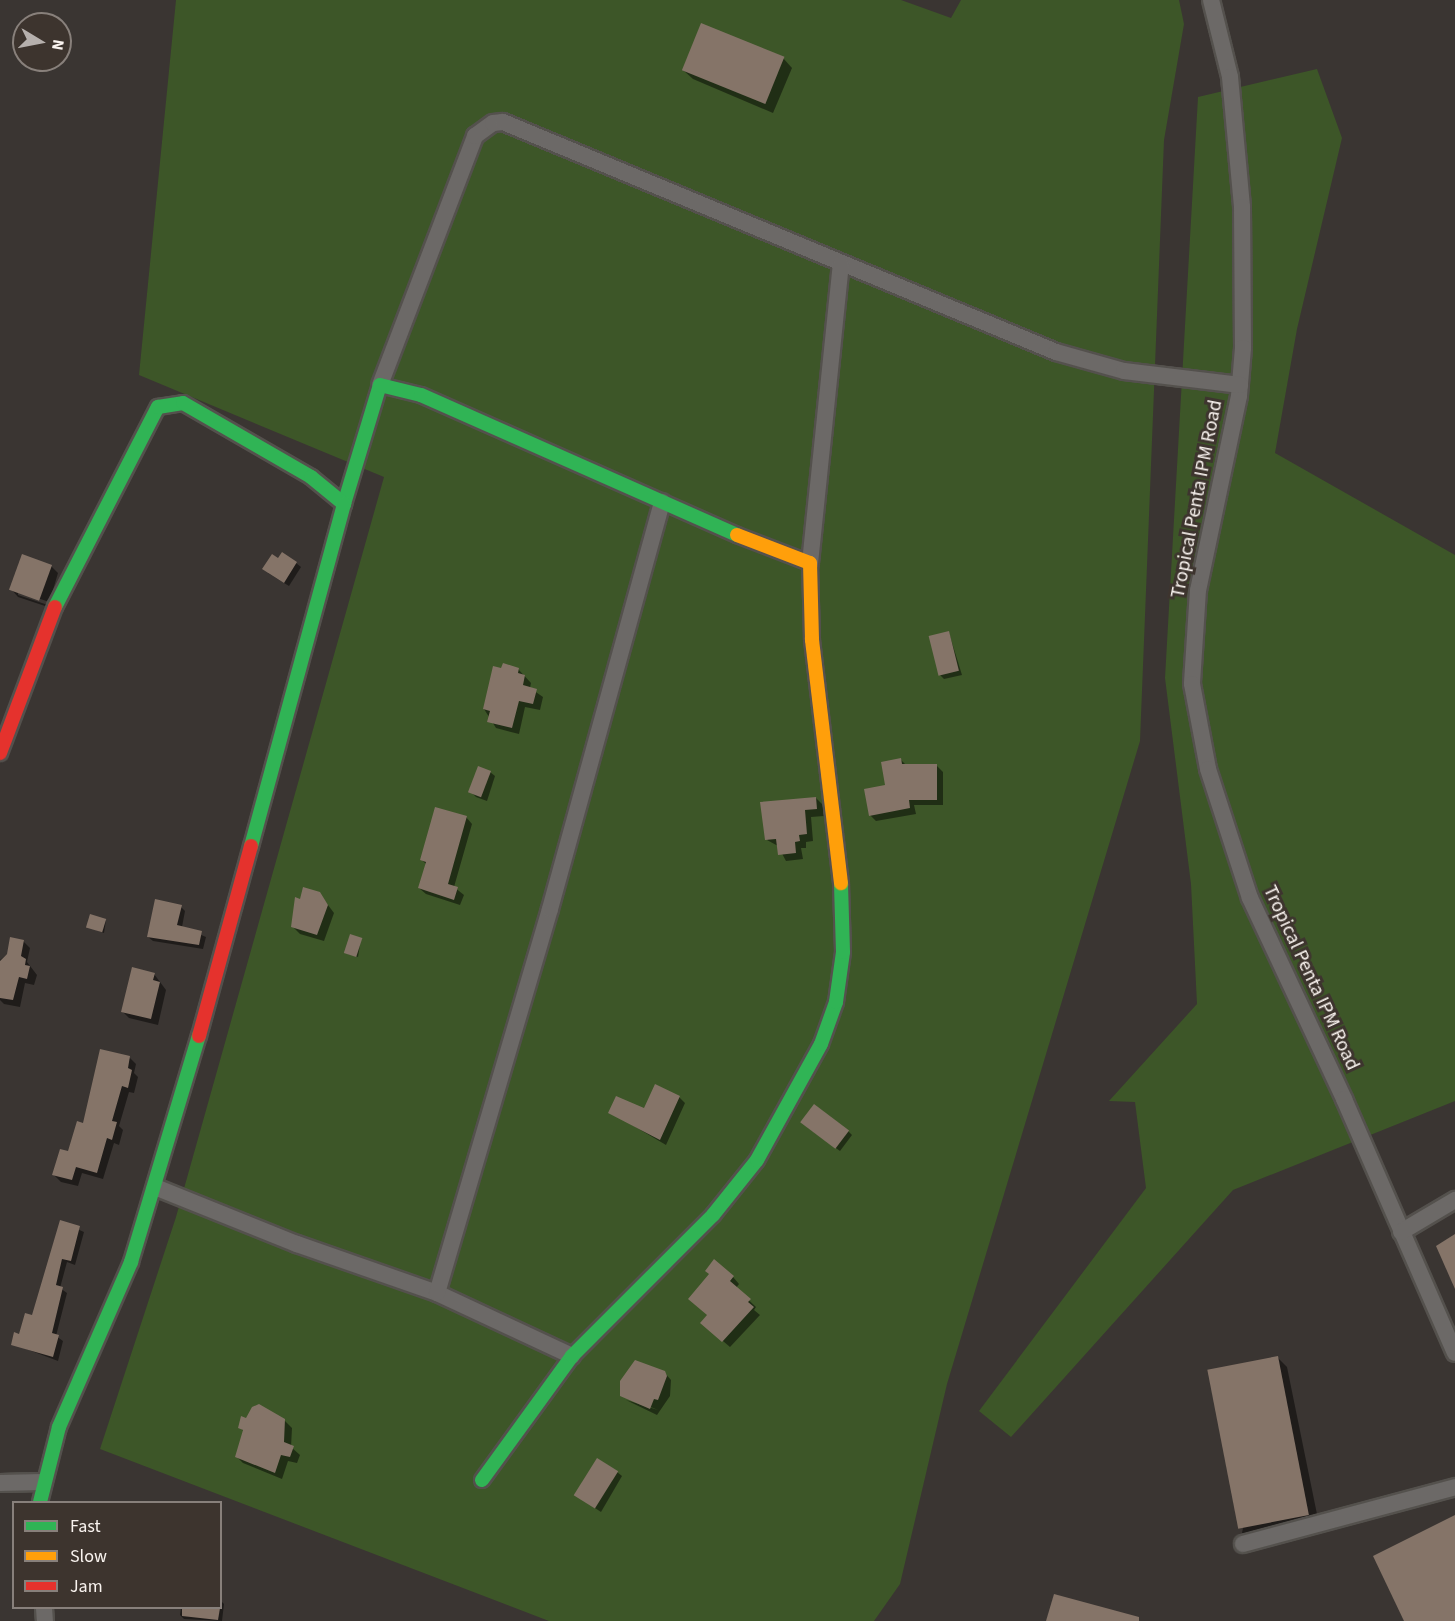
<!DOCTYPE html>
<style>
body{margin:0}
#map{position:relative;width:1455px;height:1621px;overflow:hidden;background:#3a3532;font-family:"Source Sans 3",sans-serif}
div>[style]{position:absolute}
.green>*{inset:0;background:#3d5628}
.shadow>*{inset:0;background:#0007}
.building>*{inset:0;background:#857468;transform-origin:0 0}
.roads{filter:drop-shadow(2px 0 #54514d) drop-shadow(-2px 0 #54514d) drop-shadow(0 2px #54514d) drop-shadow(0 -2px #54514d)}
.street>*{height:16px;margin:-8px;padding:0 8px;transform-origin:8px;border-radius:8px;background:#6c6967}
.fast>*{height:14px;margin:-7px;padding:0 7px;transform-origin:7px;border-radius:7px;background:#30b455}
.slow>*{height:14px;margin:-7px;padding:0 7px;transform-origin:7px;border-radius:7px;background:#ff9f0a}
.jam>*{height:14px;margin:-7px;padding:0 7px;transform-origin:7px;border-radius:7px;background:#e5322d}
span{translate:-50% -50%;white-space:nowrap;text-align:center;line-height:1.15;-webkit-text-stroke:6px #3d342e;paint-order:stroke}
.street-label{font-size:20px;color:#f9f3ef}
.legend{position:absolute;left:12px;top:1501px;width:210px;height:108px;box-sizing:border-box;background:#3d342e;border:2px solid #88807b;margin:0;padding:8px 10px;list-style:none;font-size:18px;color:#f9f3ef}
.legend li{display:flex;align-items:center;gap:12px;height:30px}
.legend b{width:30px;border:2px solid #88807b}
.north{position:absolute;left:12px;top:12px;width:60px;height:60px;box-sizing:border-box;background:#3d342e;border:2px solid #88807b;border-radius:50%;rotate:100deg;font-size:16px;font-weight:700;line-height:24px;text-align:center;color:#f9f3ef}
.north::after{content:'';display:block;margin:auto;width:21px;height:27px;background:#b6b0ad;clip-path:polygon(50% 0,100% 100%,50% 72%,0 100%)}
</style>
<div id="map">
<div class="green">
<div style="clip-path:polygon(176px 0,901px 0,951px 18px,961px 0,1179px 0,1184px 24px,1164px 140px,1140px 741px,947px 1384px,900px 1584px,874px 1621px,549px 1621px,100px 1449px,176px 1217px,384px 477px,139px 375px)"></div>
<div style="clip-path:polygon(1317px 69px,1342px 138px,1297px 329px,1275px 453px,1455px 555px,1455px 1101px,1233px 1190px,1011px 1437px,979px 1411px,1146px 1188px,1135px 1102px,1109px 1101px,1197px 1004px,1191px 884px,1165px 678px,1198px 97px)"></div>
</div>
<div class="shadow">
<div style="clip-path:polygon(783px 58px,792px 68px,773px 113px,693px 79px,683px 70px)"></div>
<div style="clip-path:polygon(296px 563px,301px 567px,289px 586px,268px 573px)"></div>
<div style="clip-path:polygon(evenodd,51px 566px,58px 573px,48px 607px,18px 597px,12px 590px,51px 566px,18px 591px,49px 602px,48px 605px,18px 595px,18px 591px)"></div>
<div style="clip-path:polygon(949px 633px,962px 675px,944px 679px,940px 675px)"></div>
<div style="clip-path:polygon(518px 669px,531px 683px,530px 688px,543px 697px,540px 710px,525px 707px,519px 734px,496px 728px,484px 709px,502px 670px)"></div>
<div style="clip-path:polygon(901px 760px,907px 766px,937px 766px,943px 772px,943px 805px,914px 805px,916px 814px,876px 821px,870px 815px)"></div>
<div style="clip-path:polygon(490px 772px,495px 776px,487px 801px,476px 797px,471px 792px)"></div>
<div style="clip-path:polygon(816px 798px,823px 805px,824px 816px,811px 817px,813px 841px,806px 842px,806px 848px,801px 848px,803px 859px,786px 861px,778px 846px,767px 840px)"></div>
<div style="clip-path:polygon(466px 817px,472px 824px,454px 887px,464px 895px,460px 905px,426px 894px,419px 888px,426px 864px,422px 860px)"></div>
<div style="clip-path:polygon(319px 893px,334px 913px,324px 941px,300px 934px,293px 927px,301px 901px)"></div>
<div style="clip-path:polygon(181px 907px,185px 911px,182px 927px,206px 937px,203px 949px,153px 941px,148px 937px)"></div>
<div style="clip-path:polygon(106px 920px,104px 933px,88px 927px)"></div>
<div style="clip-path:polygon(361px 939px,358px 957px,348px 954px,346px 952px)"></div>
<div style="clip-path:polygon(23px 941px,30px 948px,27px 962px,37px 975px,34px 985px,25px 983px,20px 1007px,4px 1004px,0 1000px,0 960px)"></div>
<div style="clip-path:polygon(154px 974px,166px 990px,158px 1025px,129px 1018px,122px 1011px)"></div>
<div style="clip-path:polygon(130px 1058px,136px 1064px,134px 1073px,138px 1077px,134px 1093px,129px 1092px,119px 1126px,123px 1130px,119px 1145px,114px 1143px,103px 1179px,82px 1173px,78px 1186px,61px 1182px,54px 1175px)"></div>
<div style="clip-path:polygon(679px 1097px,685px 1103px,666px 1145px,610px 1112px,645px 1110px)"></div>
<div style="clip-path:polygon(807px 1127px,848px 1131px,852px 1135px,840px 1151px)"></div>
<div style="clip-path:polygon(61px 1222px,84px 1232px,75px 1265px,67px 1262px,60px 1288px,67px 1293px,56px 1336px,63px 1341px,58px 1361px,13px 1344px,33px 1317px)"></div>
<div style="clip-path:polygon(710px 1275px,733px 1277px,739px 1284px,736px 1288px,756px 1307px,754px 1310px,760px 1315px,730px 1347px,709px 1329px)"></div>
<div style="clip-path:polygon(1278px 1358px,1287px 1367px,1319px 1524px,1252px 1542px,1242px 1533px)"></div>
<div style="clip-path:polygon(664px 1372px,671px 1380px,670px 1396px,657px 1415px,626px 1400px,658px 1410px,621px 1395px)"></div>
<div style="clip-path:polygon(285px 1421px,292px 1428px,291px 1447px,300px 1455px,297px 1463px,288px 1461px,282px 1479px,243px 1463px,236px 1456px,244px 1432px,240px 1427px)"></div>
<div style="clip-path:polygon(617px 1472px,622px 1476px,601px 1512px,577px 1496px)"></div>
<div style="clip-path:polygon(220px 1600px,224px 1604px,222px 1621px,184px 1619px,180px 1615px,181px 1608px,220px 1608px)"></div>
</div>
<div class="building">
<div style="left:701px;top:23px;width:90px;height:51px;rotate:22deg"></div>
<div style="clip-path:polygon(282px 552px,297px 562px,284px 583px,262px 569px,272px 554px,278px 558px)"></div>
<div style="left:22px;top:554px;width:32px;height:38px;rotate:20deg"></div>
<div style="left:949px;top:631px;width:41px;height:21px;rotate:76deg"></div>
<div style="clip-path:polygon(503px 663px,519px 668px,518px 673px,525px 675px,523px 685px,537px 689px,533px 704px,519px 701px,512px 728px,487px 722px,490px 711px,483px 709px,493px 666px,501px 668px)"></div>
<div style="clip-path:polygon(901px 758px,902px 764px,937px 764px,937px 800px,909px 800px,910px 808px,869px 816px,864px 789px,885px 785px,881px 762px)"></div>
<div style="left:478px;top:766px;width:14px;height:28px;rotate:21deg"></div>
<div style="clip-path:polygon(816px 797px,817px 809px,805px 810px,807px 834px,799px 835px,800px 841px,795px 842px,796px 853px,778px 855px,776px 839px,765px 840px,760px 802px)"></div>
<div style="clip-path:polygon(435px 807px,467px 816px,448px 884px,458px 887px,454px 900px,418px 888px,426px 862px,420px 860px)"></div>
<div style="clip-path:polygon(303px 887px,320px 892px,328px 905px,317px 935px,291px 927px,295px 897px,300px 899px)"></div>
<div style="clip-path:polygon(155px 899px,182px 905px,177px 925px,202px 931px,199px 945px,147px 937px)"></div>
<div style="left:90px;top:914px;width:17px;height:14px;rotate:17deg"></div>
<div style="left:350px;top:934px;width:13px;height:20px;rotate:18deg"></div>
<div style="clip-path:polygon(10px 937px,24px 940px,21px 956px,26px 959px,25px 965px,30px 966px,27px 979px,19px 977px,13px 1000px,0 998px,0 961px,7px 954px)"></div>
<div style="clip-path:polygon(132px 967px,155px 973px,153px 980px,160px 982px,151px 1019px,121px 1012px)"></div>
<div style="clip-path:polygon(100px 1049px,130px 1056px,128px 1068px,132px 1070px,128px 1088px,122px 1086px,112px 1121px,117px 1122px,112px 1140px,107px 1138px,97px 1173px,76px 1167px,72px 1180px,52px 1175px,60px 1149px,68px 1151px,77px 1121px,83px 1123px)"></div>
<div style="clip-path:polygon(655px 1084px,680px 1096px,660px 1140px,608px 1113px,616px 1096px,644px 1108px)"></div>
<div style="left:814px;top:1104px;width:44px;height:23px;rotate:37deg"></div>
<div style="clip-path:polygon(60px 1220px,80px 1226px,71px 1261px,62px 1259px,56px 1285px,63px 1287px,52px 1333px,59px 1335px,53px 1357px,11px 1345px,14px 1332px,19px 1334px,25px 1313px,32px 1315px)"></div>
<div style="clip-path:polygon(1455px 1234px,1455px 1289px,1436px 1246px)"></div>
<div style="clip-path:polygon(714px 1259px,734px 1276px,730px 1281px,751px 1299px,748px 1302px,754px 1307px,722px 1342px,700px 1323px,707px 1315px,688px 1299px,709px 1274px,705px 1271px)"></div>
<div style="left:1278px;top:1356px;width:162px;height:72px;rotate:79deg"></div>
<div style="clip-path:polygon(635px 1360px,665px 1371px,667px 1376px,658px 1400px,654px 1399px,650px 1409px,620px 1396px,620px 1381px)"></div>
<div style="clip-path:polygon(259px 1404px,285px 1419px,284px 1442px,294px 1446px,290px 1457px,281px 1455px,275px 1473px,235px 1457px,243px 1430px,238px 1428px,241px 1416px,246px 1418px,252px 1407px)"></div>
<div style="left:597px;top:1458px;width:25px;height:44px;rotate:32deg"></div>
<div style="clip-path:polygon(1455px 1515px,1455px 1621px,1404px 1621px,1373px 1556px)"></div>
<div style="clip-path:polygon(1054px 1594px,1139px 1617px,1139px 1621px,1046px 1621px)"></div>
<div style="clip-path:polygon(182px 1608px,220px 1608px,218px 1620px,182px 1616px)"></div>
</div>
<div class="roads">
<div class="street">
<div style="left:1211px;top:0;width:79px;rotate:76.1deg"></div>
<div style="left:1230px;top:77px;width:131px;rotate:84.7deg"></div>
<div style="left:1242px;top:207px;width:141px;rotate:89.6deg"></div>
<div style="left:1243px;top:348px;width:48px;rotate:94.8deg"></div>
<div style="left:1239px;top:396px;width:198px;rotate:101.9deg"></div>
<div style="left:1198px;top:590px;width:94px;rotate:93.7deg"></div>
<div style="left:1192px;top:684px;width:86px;rotate:79.3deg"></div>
<div style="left:1208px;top:769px;width:136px;rotate:72deg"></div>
<div style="left:1250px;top:898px;width:222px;rotate:64.9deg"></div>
<div style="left:1344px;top:1099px;width:277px;rotate:66.4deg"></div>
<div style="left:380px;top:385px;width:267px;rotate:-69.1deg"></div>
<div style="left:475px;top:136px;width:22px;rotate:-36deg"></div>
<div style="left:493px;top:123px;width:10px;rotate:-6deg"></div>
<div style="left:503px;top:122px;width:599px;rotate:22.58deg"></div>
<div style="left:1056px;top:352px;width:71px;rotate:15.6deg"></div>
<div style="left:1124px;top:371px;width:117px;rotate:6.9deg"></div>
<div style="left:810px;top:563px;width:300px;rotate:-84.1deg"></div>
<div style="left:155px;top:1187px;width:153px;rotate:21.9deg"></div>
<div style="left:297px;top:1244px;width:148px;rotate:19.3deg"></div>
<div style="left:437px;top:1293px;width:149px;rotate:25deg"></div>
<div style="left:1401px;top:1232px;width:63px;rotate:-30.7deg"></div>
<div style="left:437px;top:1293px;width:400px;rotate:-73.6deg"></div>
<div style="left:550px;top:909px;width:422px;rotate:-74.6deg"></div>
<div style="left:0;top:1483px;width:42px;rotate:-1.4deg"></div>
<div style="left:1243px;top:1544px;width:220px;rotate:-15deg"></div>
<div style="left:44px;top:1608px;width:13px;rotate:86deg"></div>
</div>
<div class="fast">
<div style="left:344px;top:504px;width:124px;rotate:-73.2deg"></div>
<div style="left:380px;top:385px;width:42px;rotate:13.7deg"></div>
<div style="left:421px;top:395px;width:346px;rotate:23.9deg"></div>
<div style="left:55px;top:607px;width:225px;rotate:-62.8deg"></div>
<div style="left:158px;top:407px;width:25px;rotate:-9deg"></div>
<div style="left:183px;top:403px;width:148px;rotate:30deg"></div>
<div style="left:311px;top:477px;width:43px;rotate:39.3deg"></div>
<div style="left:344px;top:504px;width:354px;rotate:105.2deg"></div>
<div style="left:482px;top:1480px;width:153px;rotate:-54deg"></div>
<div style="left:572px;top:1356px;width:199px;rotate:-45deg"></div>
<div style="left:713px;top:1215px;width:70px;rotate:-51.3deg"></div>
<div style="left:757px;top:1160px;width:132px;rotate:-61.1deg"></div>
<div style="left:821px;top:1044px;width:45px;rotate:-70.3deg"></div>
<div style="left:836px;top:1002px;width:50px;rotate:-82deg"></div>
<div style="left:843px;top:952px;width:69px;rotate:-91.7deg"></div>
<div style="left:40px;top:1502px;width:77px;rotate:-75.8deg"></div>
<div style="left:59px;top:1427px;width:180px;rotate:-66.4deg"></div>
<div style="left:131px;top:1262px;width:236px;rotate:-73.3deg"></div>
</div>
<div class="slow">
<div style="left:737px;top:535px;width:78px;rotate:21deg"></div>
<div style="left:810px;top:563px;width:77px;rotate:88.5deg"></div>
<div style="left:812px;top:640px;width:245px;rotate:83.2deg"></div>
</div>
<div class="jam">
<div style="left:0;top:753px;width:156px;rotate:-69.4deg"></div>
<div style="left:199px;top:1036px;width:197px;rotate:-74.7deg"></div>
</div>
</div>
<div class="street-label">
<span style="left:1197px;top:499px;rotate:-79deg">Tropical Penta IPM Road</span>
<span style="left:1311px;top:978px;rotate:65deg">Tropical Penta IPM Road</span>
</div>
<ul class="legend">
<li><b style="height:8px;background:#30b455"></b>Fast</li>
<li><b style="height:8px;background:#ff9f0a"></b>Slow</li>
<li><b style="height:8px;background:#e5322d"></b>Jam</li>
</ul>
<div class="north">N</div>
</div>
